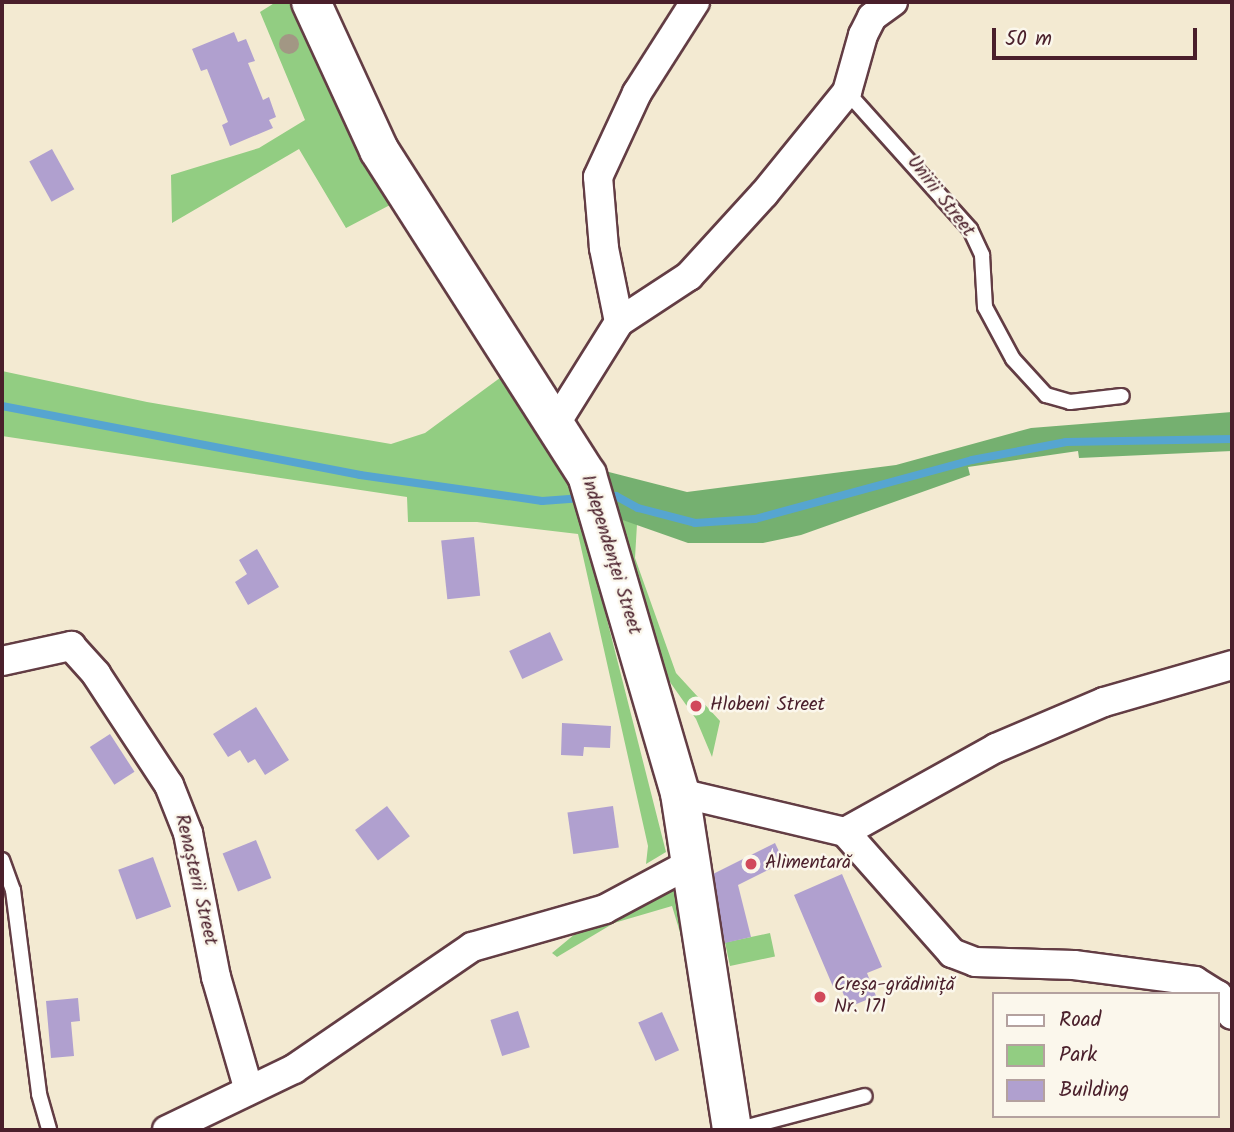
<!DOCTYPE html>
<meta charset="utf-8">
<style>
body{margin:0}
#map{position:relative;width:1234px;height:1132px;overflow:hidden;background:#f3ead2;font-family:Kalam,sans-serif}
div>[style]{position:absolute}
.green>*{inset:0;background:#92cd82;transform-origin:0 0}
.forest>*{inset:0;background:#75b070}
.stream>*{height:8px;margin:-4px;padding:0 4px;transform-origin:4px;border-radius:4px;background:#56a5d0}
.building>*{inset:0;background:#b0a0cf;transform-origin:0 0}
.roads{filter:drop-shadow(2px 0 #633d44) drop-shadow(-2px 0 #633d44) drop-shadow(0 2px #633d44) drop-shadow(0 -2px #633d44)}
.lane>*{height:14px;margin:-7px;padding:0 7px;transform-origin:7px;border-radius:7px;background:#fff}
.street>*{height:28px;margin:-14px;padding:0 14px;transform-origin:14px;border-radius:14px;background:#fff}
.secondary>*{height:38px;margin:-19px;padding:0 19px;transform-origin:19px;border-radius:19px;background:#fff}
.trees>*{width:20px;height:20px;margin:-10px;border-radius:50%;background:#a29784}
.dots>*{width:19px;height:19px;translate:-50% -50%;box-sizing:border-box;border:4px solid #fbf7ec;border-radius:50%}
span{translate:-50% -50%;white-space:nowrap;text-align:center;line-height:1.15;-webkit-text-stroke:5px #fbf7ec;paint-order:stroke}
.street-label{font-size:19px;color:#4a1f2b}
.poi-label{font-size:19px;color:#4a1f2b}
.left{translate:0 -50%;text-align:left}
.frame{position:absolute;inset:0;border:4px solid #4a1f2b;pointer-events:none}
.legend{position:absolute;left:992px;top:992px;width:228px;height:126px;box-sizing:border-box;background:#fbf7ec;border:2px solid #b4a19f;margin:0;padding:9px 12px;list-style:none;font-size:21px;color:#4a1f2b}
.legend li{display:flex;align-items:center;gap:14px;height:35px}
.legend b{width:35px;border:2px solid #b4a19f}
.scale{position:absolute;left:992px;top:28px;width:205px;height:32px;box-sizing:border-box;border:4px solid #4a1f2b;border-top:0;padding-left:9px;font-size:21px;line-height:24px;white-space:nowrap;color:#4a1f2b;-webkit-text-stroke:5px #fbf7ec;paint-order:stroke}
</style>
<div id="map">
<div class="green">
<div style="clip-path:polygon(276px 2px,294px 2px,390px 205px,346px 228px,299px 149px,172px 223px,171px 175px,259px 148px,305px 120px,260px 12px)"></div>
<div style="clip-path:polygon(2px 371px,147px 402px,391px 444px,425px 433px,508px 372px,570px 474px,666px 852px,646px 864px,648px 846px,578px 534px,477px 522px,408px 522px,407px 497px,2px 436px)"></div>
<div style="clip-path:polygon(614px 517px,637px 524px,635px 558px,676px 673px,720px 721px,712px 757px,696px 719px,653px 658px)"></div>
<div style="clip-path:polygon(674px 887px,693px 944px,685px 949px,672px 906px,614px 923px,557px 957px,552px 953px,581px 929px)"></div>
<div style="left:770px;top:933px;width:24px;height:46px;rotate:78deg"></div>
</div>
<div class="forest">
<div style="clip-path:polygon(1232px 412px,1232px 451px,1079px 458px,1078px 451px,968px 467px,970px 475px,801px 535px,763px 543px,688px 543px,614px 517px,601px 470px,687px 492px,896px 465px,1031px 428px)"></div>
</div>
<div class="stream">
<div style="left:2px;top:406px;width:365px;rotate:10.9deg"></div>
<div style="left:360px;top:475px;width:184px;rotate:8.1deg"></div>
<div style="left:542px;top:501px;width:41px;rotate:-4.2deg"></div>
<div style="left:603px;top:497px;width:13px;rotate:-4deg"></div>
<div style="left:616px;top:496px;width:25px;rotate:29deg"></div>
<div style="left:638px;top:508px;width:59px;rotate:14.7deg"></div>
<div style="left:695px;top:523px;width:60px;rotate:-3.8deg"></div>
<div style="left:755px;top:519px;width:225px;rotate:-15.2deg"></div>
<div style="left:972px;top:460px;width:96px;rotate:-10.8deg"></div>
<div style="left:1066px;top:442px;width:166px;rotate:-1deg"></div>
</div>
<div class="building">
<div style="clip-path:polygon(234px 32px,238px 42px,246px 39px,255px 61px,248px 63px,263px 100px,269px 97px,276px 117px,269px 120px,273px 128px,230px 146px,222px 125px,228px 122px,207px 69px,201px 71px,192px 49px)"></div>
<div style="left:52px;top:149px;width:46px;height:26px;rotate:61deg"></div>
<div style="left:474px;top:537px;width:59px;height:33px;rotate:84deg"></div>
<div style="clip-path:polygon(257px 549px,279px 587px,248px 605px,235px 582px,247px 574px,239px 560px)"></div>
<div style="left:550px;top:632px;width:31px;height:45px;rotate:65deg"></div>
<div style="clip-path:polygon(256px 707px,289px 760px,265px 775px,255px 759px,248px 763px,240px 750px,228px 757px,213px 734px)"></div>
<div style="clip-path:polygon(562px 723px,611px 726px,610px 748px,584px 747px,583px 756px,561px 755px)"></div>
<div style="left:110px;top:734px;width:45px;height:24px;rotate:57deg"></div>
<div style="left:387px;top:806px;width:38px;height:40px;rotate:53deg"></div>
<div style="left:613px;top:806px;width:42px;height:46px;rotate:82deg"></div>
<div style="left:256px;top:840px;width:41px;height:36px;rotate:68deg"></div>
<div style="clip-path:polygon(775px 843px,784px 862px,738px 885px,751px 937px,725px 943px,711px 875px)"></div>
<div style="left:153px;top:857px;width:53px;height:37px;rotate:70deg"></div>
<div style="clip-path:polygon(842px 874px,882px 967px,867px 973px,876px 996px,849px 1007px,840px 986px,834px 989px,794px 895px)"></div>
<div style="clip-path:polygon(78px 998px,80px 1021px,71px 1022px,74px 1056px,51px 1058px,46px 1001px)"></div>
<div style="left:518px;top:1011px;width:38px;height:29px;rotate:72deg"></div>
<div style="left:662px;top:1012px;width:42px;height:26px;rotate:66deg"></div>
</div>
<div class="roads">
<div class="lane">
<div style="left:847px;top:92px;width:184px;rotate:48.1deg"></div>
<div style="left:970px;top:229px;width:29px;rotate:65deg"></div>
<div style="left:982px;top:255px;width:52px;rotate:86.7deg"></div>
<div style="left:985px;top:307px;width:59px;rotate:61.7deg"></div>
<div style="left:1013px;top:359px;width:49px;rotate:47.5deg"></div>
<div style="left:1046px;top:395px;width:25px;rotate:16deg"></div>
<div style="left:1070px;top:402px;width:52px;rotate:-6.6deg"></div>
<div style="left:2px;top:860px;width:32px;rotate:70deg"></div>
<div style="left:13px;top:890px;width:206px;rotate:82.7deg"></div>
<div style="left:39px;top:1094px;width:37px;rotate:74deg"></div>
<div style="left:736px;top:1130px;width:133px;rotate:-14.8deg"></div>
</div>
<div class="street">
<div style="left:619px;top:322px;width:84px;rotate:-33.3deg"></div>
<div style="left:689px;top:276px;width:111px;rotate:-47.6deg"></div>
<div style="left:764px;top:194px;width:132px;rotate:-50.9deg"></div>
<div style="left:847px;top:92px;width:59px;rotate:-74.3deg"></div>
<div style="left:863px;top:35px;width:20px;rotate:-63deg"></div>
<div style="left:872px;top:17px;width:26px;rotate:-36deg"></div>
<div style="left:556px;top:423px;width:119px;rotate:-58deg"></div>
<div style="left:619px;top:322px;width:76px;rotate:-101.5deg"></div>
<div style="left:604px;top:248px;width:71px;rotate:-94.8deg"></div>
<div style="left:598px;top:177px;width:93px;rotate:-65.1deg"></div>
<div style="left:637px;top:93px;width:108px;rotate:-57.5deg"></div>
<div style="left:2px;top:661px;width:71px;rotate:-12.3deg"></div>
<div style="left:71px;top:646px;width:38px;rotate:48deg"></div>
<div style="left:96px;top:674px;width:133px;rotate:56.7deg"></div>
<div style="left:169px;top:785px;width:52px;rotate:68.4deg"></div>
<div style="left:188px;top:833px;width:147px;rotate:79deg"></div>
<div style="left:216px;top:977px;width:115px;rotate:73.8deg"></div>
<div style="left:680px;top:793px;width:170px;rotate:13.3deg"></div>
<div style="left:845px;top:832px;width:173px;rotate:-29.1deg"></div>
<div style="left:996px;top:748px;width:117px;rotate:-23.1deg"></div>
<div style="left:1104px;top:702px;width:133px;rotate:-16.1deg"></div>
<div style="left:845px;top:832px;width:162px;rotate:48.5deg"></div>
<div style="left:952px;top:953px;width:25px;rotate:21deg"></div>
<div style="left:975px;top:962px;width:99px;rotate:1.7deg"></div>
<div style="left:1074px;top:965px;width:122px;rotate:7.5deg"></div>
<div style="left:1195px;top:981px;width:25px;rotate:32deg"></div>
<div style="left:1218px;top:995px;width:24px;rotate:55deg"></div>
<div style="left:167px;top:1130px;width:141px;rotate:-25.7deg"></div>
<div style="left:294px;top:1069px;width:216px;rotate:-34.4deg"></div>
<div style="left:472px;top:947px;width:138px;rotate:-15.9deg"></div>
<div style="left:605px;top:909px;width:100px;rotate:-28.1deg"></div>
</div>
<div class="secondary">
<div style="left:311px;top:2px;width:163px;rotate:65.3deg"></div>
<div style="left:379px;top:150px;width:386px;rotate:57.4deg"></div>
<div style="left:587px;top:475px;width:331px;rotate:73.7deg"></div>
<div style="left:680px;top:793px;width:341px;rotate:81.2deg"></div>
</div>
</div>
<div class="trees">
<div style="left:289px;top:44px"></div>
</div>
<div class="dots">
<div style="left:696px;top:706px;background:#d1495b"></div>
<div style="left:751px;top:864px;background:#d1495b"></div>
<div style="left:820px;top:997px;background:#d1495b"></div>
</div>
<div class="street-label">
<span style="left:940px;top:197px;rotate:52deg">Unirii Street</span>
<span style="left:610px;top:555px;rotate:73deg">Independenței Street</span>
<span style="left:195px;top:880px;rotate:77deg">Renașterii Street</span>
</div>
<div class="poi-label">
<span class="left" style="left:710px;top:706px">Hlobeni Street</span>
<span class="left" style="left:765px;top:864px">Alimentară</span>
<span class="left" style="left:834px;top:997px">Creșa-grădiniță<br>Nr. 171</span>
</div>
<div class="frame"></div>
<ul class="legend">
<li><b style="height:9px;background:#fff"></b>Road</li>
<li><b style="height:19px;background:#92cd82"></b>Park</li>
<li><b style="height:19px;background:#b0a0cf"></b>Building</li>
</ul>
<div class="scale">50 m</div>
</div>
